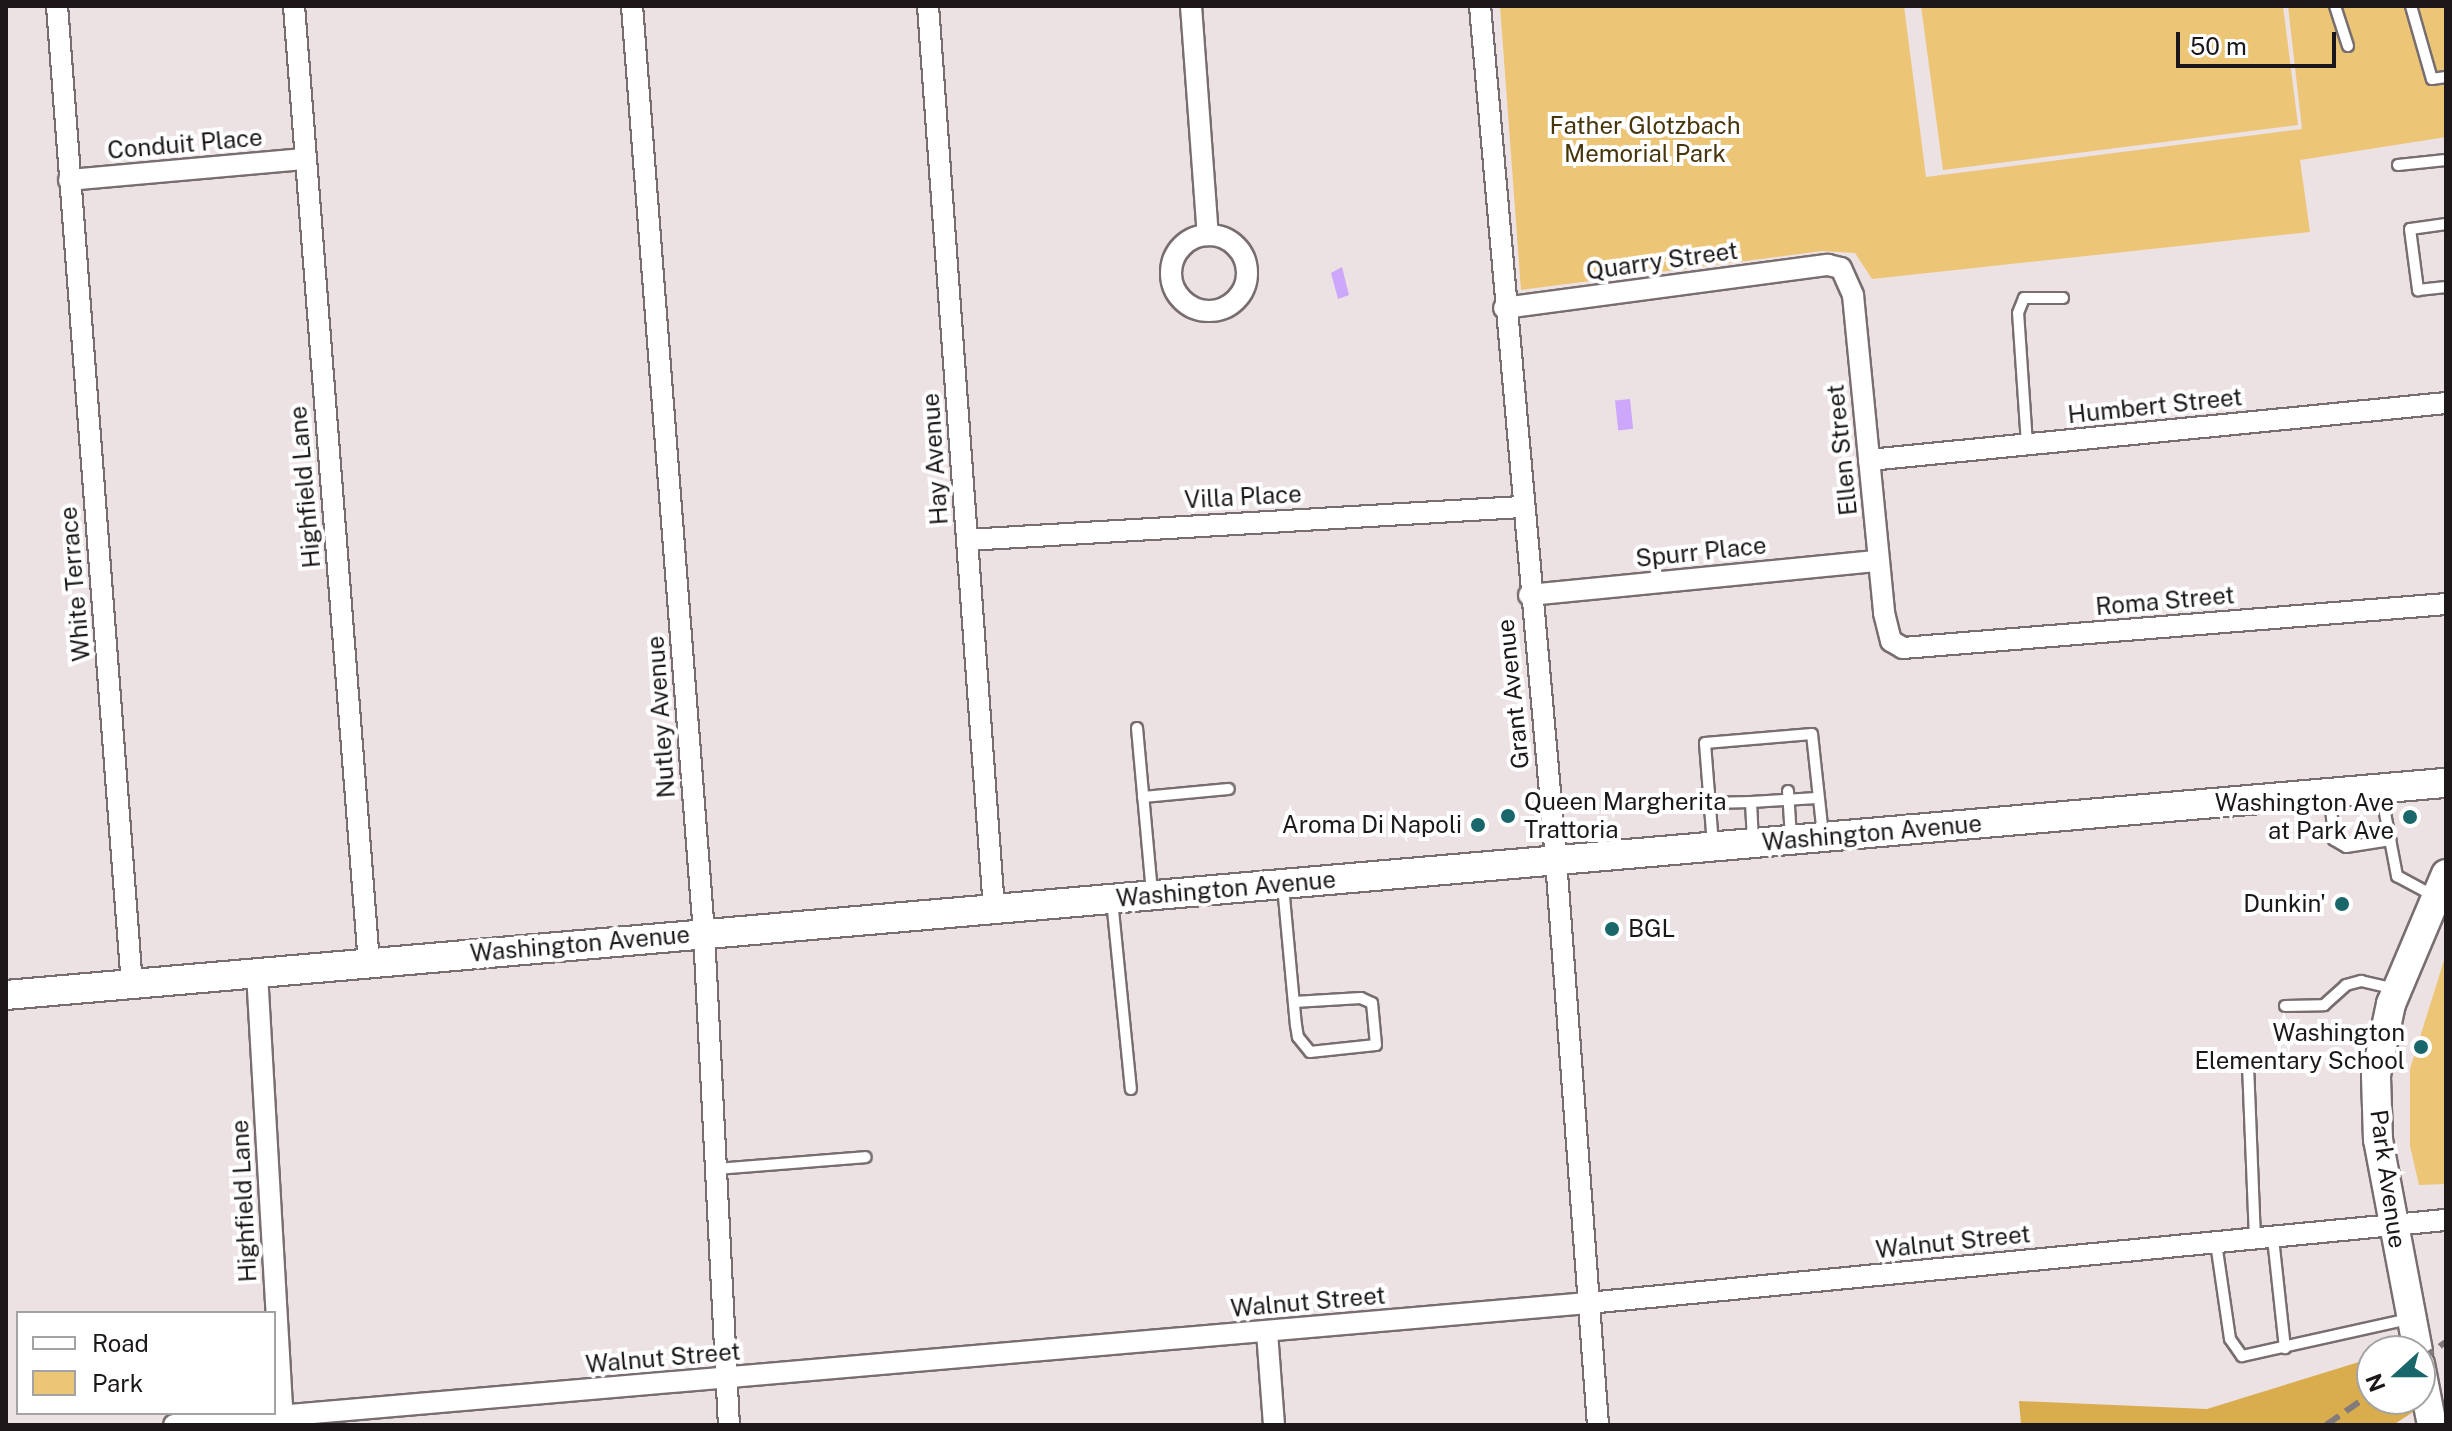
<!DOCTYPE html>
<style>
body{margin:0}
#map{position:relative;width:2452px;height:1431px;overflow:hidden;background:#ede2e3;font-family:"Public Sans",sans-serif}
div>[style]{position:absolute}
.green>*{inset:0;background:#edc576}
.forest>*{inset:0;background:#d9ac4e}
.water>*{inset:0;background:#cca7fb;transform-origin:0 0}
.roads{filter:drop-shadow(2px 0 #786e6f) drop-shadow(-2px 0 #786e6f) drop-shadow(0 2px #786e6f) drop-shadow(0 -2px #786e6f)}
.lane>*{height:10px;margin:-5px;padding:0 5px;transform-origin:5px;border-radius:5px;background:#fff}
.street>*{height:20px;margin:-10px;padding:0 10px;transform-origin:10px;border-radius:10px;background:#fff}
.street>.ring{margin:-10px;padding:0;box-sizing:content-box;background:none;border:20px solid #fff;border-radius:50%}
.secondary>*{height:28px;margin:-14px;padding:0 14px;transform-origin:14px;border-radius:14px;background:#fff}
.rail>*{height:6px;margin-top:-3px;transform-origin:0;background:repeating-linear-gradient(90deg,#827a7b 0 16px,transparent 0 24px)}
.dots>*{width:22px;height:22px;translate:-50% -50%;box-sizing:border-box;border:4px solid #fff;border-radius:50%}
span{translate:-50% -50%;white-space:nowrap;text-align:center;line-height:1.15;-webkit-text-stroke:8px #fff;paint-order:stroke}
.park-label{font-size:24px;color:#47350c}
.street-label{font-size:24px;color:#1c1819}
.poi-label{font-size:24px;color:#1c1819}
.left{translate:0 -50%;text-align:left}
.right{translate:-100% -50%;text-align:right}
.frame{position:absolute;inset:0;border:8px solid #1c1819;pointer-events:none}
.legend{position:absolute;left:16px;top:1311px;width:260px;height:104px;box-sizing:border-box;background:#fff;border:2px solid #a4a3a3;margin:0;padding:10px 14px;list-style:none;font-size:24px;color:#1c1819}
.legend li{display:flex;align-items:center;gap:16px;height:40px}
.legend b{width:40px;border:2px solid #a4a3a3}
.north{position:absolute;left:2356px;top:1335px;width:80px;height:80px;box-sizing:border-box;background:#fff;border:2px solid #a4a3a3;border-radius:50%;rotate:249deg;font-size:22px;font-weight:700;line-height:32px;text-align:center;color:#1c1819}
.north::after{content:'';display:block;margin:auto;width:28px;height:36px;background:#19676a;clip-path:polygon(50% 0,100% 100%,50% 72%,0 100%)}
.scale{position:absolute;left:2176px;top:32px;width:160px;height:36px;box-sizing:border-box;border:4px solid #1c1819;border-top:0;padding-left:10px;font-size:24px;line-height:28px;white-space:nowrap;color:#1c1819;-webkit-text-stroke:6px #fff;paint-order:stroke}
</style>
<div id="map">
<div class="green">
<div style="clip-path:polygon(1500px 6px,1904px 6px,1926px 177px,2302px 129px,2288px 6px,2446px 6px,2446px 137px,2300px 160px,2310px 232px,1872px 279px,1855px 253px,1822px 251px,1521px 290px)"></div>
<div style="clip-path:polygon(1921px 6px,2283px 6px,2298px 125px,1943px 170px)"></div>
<div style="clip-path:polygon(2446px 954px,2446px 1184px,2419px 1185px,2410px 1146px,2410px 1069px)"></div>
</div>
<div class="forest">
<div style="clip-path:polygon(2372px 1358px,2372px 1399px,2427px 1403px,2393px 1425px,2021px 1425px,2019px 1401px,2207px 1409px)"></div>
</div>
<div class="water">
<div style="clip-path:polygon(1342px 267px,1349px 295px,1338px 299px,1331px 273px)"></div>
<div style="left:1630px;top:399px;width:30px;height:15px;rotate:84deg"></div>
</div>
<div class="roads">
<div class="lane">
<div style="left:2335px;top:6px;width:42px;rotate:72deg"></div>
<div style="left:2411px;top:6px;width:76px;rotate:74deg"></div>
<div style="left:2432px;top:79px;width:14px;rotate:-8deg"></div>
<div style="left:2398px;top:165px;width:48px;rotate:-5.9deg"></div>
<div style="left:2446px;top:224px;width:36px;rotate:172deg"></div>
<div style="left:2410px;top:229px;width:62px;rotate:82.5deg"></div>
<div style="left:2418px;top:290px;width:28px;rotate:-6deg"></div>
<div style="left:2027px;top:444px;width:131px;rotate:-93.9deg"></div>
<div style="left:2018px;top:313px;width:16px;rotate:-68deg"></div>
<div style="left:2024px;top:298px;width:39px"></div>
<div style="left:1137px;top:728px;width:166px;rotate:84.8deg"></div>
<div style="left:1788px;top:791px;width:46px;rotate:86.3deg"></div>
<div style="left:2381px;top:792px;width:86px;rotate:79.2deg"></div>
<div style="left:2397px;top:876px;width:42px;rotate:28.4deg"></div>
<div style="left:2330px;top:796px;width:44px;rotate:84.8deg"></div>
<div style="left:2334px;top:840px;width:14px;rotate:30deg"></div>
<div style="left:2346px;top:847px;width:45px;rotate:-9deg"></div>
<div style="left:1143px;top:797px;width:86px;rotate:-5.3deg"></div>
<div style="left:1751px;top:802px;width:66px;rotate:-3.5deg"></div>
<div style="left:1710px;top:803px;width:41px;rotate:-1.4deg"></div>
<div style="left:1751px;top:802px;width:40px;rotate:87.1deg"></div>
<div style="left:1713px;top:845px;width:102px;rotate:-94.5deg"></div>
<div style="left:1705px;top:743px;width:107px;rotate:-4.8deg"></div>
<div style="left:1812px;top:734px;width:103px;rotate:83.8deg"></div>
<div style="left:1283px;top:886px;width:140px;rotate:84.7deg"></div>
<div style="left:1296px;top:1025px;width:12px;rotate:81deg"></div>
<div style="left:1298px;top:1037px;width:19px;rotate:51deg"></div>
<div style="left:1310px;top:1052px;width:66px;rotate:-6.1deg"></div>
<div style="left:1376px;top:1045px;width:42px;rotate:-95.4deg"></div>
<div style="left:1372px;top:1003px;width:12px;rotate:-156deg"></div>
<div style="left:1361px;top:998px;width:67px;rotate:176.6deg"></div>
<div style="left:1112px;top:900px;width:190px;rotate:84.3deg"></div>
<div style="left:2285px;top:1006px;width:39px;rotate:-1deg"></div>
<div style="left:2324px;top:1005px;width:30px;rotate:-42deg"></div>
<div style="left:2346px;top:985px;width:16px;rotate:-15deg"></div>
<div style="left:2361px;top:981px;width:35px;rotate:13deg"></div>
<div style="left:2248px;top:1065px;width:174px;rotate:87.7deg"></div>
<div style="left:715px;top:1169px;width:151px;rotate:-4.5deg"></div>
<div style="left:2273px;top:1238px;width:111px;rotate:83.8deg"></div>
<div style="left:2216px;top:1243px;width:97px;rotate:81.7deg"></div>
<div style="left:2230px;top:1339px;width:21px;rotate:55deg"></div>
<div style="left:2242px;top:1356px;width:171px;rotate:-12.5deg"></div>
</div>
<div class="street">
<div style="left:57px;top:6px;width:982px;rotate:85.62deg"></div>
<div style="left:294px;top:6px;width:960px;rotate:85.52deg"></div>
<div style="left:632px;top:6px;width:930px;rotate:85.56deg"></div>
<div style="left:704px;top:933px;width:493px;rotate:87.1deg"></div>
<div style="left:928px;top:6px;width:905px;rotate:85.82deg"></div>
<div style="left:1191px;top:6px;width:230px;rotate:85.8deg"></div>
<div style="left:1480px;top:6px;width:857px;rotate:84.91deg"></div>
<div style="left:1556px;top:860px;width:567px;rotate:85.75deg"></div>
<div style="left:69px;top:180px;width:237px;rotate:-5.1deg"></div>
<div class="ring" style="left:1171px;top:235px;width:56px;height:56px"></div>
<div style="left:1504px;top:308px;width:327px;rotate:-7.6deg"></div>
<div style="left:1828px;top:265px;width:13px;rotate:13deg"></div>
<div style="left:1841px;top:268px;width:30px;rotate:66deg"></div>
<div style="left:1853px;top:295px;width:320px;rotate:84.4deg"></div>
<div style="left:1884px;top:613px;width:29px;rotate:76deg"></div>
<div style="left:1891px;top:641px;width:14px;rotate:30deg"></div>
<div style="left:1903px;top:648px;width:545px;rotate:-4.63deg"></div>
<div style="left:1869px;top:460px;width:580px;rotate:-5.64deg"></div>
<div style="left:967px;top:540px;width:555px;rotate:-3.41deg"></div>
<div style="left:1529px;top:595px;width:351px;rotate:-5.6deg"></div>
<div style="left:257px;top:973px;width:453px;rotate:86.7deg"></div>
<div style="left:1267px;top:1332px;width:93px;rotate:85.7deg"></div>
<div style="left:174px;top:1425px;width:1419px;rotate:-4.93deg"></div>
<div style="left:1588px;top:1303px;width:862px;rotate:-5.53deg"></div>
</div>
<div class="secondary">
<div style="left:6px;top:995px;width:2449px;rotate:-4.97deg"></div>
<div style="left:2418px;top:1351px;width:215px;rotate:-100.7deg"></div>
<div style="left:2378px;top:1140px;width:65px;rotate:-91.8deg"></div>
<div style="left:2376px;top:1075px;width:73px;rotate:-78.1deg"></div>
<div style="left:2391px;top:1004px;width:141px;rotate:-67.1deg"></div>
<div style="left:2420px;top:1364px;width:62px;rotate:78.9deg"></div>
</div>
</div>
<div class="rail">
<div style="left:2420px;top:1360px;width:32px;rotate:-35deg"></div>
<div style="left:2326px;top:1425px;width:56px;rotate:-34.8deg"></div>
</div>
<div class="dots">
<div style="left:1508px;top:816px;background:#19676a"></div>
<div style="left:2410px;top:817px;background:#19676a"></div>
<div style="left:1478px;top:825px;background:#19676a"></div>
<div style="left:2342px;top:904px;background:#19676a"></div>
<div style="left:1612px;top:929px;background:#19676a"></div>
<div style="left:2421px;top:1047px;background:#19676a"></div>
</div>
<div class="park-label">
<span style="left:1645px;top:140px">Father Glotzbach<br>Memorial Park</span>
</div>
<div class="street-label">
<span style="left:185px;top:144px;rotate:-5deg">Conduit Place</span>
<span style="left:1662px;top:261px;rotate:-8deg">Quarry Street</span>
<span style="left:2155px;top:406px;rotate:-6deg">Humbert Street</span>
<span style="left:1842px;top:450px;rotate:-96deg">Ellen Street</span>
<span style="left:935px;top:459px;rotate:-94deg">Hay Avenue</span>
<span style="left:305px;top:487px;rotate:-95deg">Highfield Lane</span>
<span style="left:1243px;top:497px;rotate:-3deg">Villa Place</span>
<span style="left:1701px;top:552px;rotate:-6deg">Spurr Place</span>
<span style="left:75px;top:584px;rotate:-95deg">White Terrace</span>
<span style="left:2165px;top:601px;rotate:-5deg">Roma Street</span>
<span style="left:1513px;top:694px;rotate:-96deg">Grant Avenue</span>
<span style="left:661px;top:717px;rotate:-94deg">Nutley Avenue</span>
<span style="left:1872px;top:833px;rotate:-5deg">Washington Avenue</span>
<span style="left:1226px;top:889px;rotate:-5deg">Washington Avenue</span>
<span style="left:580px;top:944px;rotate:-5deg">Washington Avenue</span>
<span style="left:2388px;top:1179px;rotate:82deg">Park Avenue</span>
<span style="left:244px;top:1201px;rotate:-93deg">Highfield Lane</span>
<span style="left:1953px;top:1242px;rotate:-6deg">Walnut Street</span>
<span style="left:1308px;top:1302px;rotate:-5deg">Walnut Street</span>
<span style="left:663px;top:1358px;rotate:-5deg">Walnut Street</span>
</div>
<div class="poi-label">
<span class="left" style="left:1524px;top:816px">Queen Margherita<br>Trattoria</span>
<span class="right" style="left:2394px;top:817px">Washington Ave<br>at Park Ave</span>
<span class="right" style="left:1462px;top:825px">Aroma Di Napoli</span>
<span class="right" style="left:2326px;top:904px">Dunkin'</span>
<span class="left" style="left:1628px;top:929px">BGL</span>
<span class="right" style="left:2405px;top:1047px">Washington<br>Elementary School</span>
</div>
<div class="frame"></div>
<ul class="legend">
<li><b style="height:10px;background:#fff"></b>Road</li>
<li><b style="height:22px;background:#edc576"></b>Park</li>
</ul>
<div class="north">N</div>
<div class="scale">50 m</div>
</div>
